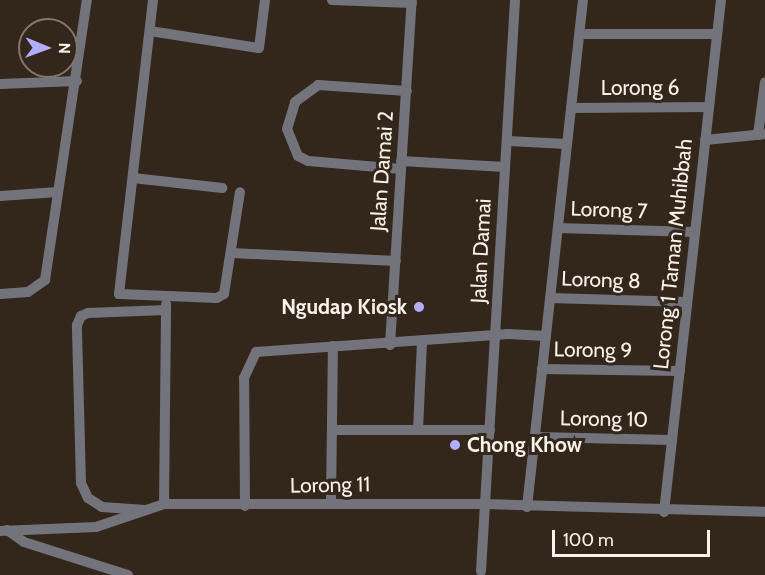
<!DOCTYPE html>
<style>
body{margin:0}
#map{position:relative;width:765px;height:575px;overflow:hidden;background:#33271b;font-family:Cabin,sans-serif}
div>[style]{position:absolute}
.street>*{height:10px;margin:-5px;padding:0 5px;transform-origin:5px;border-radius:5px;background:#73737c}
.dots>*{width:16px;height:16px;translate:-50% -50%;box-sizing:border-box;border:3px solid #33271b;border-radius:50%}
span{translate:-50% -50%;white-space:nowrap;text-align:center;line-height:1.15;-webkit-text-stroke:6px #33271b;paint-order:stroke}
.street-label{font-size:21px;color:#faf2ea}
.poi-label{font-size:21px;color:#faf2ea;font-weight:700}
.right{translate:-100% -50%;text-align:right}
.left{translate:0 -50%;text-align:left}
.north{position:absolute;left:18px;top:18px;width:60px;height:60px;box-sizing:border-box;background:#33271b;border:2px solid #83786e;border-radius:50%;rotate:91deg;font-size:16px;font-weight:700;line-height:24px;text-align:center;color:#faf2ea}
.north::after{content:'';display:block;margin:auto;width:21px;height:27px;background:#b2adf9;clip-path:polygon(50% 0,100% 100%,50% 72%,0 100%)}
.scale{position:absolute;left:552px;top:530px;width:158px;height:27px;box-sizing:border-box;border:3px solid #faf2ea;border-top:0;padding-left:8px;font-size:18px;line-height:21px;white-space:nowrap;color:#faf2ea;-webkit-text-stroke:4px #33271b;paint-order:stroke}
</style>
<div id="map">
<div class="street">
<div style="left:153px;top:0;width:296px;rotate:96.6deg"></div>
<div style="left:119px;top:294px;width:98px;rotate:2.3deg"></div>
<div style="left:217px;top:298px;width:8px;rotate:-30deg"></div>
<div style="left:224px;top:294px;width:103px;rotate:-81.1deg"></div>
<div style="left:332px;top:0;width:80px;rotate:2.1deg"></div>
<div style="left:150px;top:31px;width:110px;rotate:8.9deg"></div>
<div style="left:259px;top:48px;width:48px;rotate:-82.9deg"></div>
<div style="left:580px;top:34px;width:137px"></div>
<div style="left:0;top:84px;width:77px;rotate:-2.2deg"></div>
<div style="left:571px;top:108px;width:138px;rotate:-0.4deg"></div>
<div style="left:758px;top:135px;width:53px;rotate:-82.5deg"></div>
<div style="left:705px;top:140px;width:60px;rotate:-5.7deg"></div>
<div style="left:507px;top:141px;width:60px;rotate:2.9deg"></div>
<div style="left:401px;top:161px;width:104px;rotate:3.3deg"></div>
<div style="left:401px;top:169px;width:93px;rotate:-175.1deg"></div>
<div style="left:308px;top:161px;width:11px;rotate:-153deg"></div>
<div style="left:298px;top:156px;width:29px;rotate:-112deg"></div>
<div style="left:287px;top:129px;width:28px;rotate:-73deg"></div>
<div style="left:295px;top:102px;width:29px;rotate:-36deg"></div>
<div style="left:318px;top:85px;width:89px;rotate:3.9deg"></div>
<div style="left:133px;top:178px;width:90px;rotate:6.4deg"></div>
<div style="left:0;top:196px;width:58px;rotate:-3.9deg"></div>
<div style="left:558px;top:228px;width:137px;rotate:1.7deg"></div>
<div style="left:232px;top:253px;width:164px;rotate:2.8deg"></div>
<div style="left:0;top:294px;width:28px;rotate:-4deg"></div>
<div style="left:28px;top:292px;width:21px;rotate:-35deg"></div>
<div style="left:45px;top:280px;width:283px;rotate:-81.5deg"></div>
<div style="left:550px;top:298px;width:137px;rotate:1.7deg"></div>
<div style="left:390px;top:345px;width:346px;rotate:-86.4deg"></div>
<div style="left:542px;top:369px;width:138px;rotate:0.8deg"></div>
<div style="left:332px;top:430px;width:158px"></div>
<div style="left:418px;top:430px;width:88px;rotate:-87.4deg"></div>
<div style="left:535px;top:437px;width:137px;rotate:1.3deg"></div>
<div style="left:331px;top:503px;width:157px;rotate:-89.3deg"></div>
<div style="left:164px;top:504px;width:200px;rotate:-89.4deg"></div>
<div style="left:245px;top:506px;width:128px;rotate:-90.4deg"></div>
<div style="left:244px;top:378px;width:29px;rotate:-65deg"></div>
<div style="left:256px;top:352px;width:253px;rotate:-4.1deg"></div>
<div style="left:508px;top:334px;width:38px;rotate:3deg"></div>
<div style="left:527px;top:507px;width:510px;rotate:-83.7deg"></div>
<div style="left:145px;top:510px;width:43px;rotate:-176deg"></div>
<div style="left:102px;top:507px;width:17px;rotate:-147deg"></div>
<div style="left:88px;top:498px;width:17px;rotate:-115deg"></div>
<div style="left:81px;top:483px;width:158px;rotate:-91.5deg"></div>
<div style="left:77px;top:325px;width:10px;rotate:-66deg"></div>
<div style="left:81px;top:316px;width:8px;rotate:-23deg"></div>
<div style="left:88px;top:313px;width:78px;rotate:-2.2deg"></div>
<div style="left:664px;top:512px;width:515px;rotate:-83.65deg"></div>
<div style="left:7px;top:530px;width:21px;rotate:35deg"></div>
<div style="left:24px;top:542px;width:109px;rotate:17.6deg"></div>
<div style="left:0;top:531px;width:96px;rotate:-2.4deg"></div>
<div style="left:96px;top:527px;width:72px;rotate:-18.7deg"></div>
<div style="left:164px;top:504px;width:321px"></div>
<div style="left:485px;top:504px;width:280px;rotate:1.6deg"></div>
<div style="left:481px;top:571px;width:572px;rotate:-86.59deg"></div>
</div>
<div class="dots">
<div style="left:419px;top:307px;background:#b2adf9"></div>
<div style="left:455px;top:445px;background:#b2adf9"></div>
</div>
<div class="street-label">
<span style="left:640px;top:88px">Lorong 6</span>
<span style="left:382px;top:171px;rotate:-86deg">Jalan Damai 2</span>
<span style="left:609px;top:210px;rotate:2deg">Lorong 7</span>
<span style="left:481px;top:251px;rotate:-87deg">Jalan Damai</span>
<span style="left:673px;top:254px;rotate:-84deg">Lorong 1 Taman Muhibbah</span>
<span style="left:601px;top:280px;rotate:2deg">Lorong 8</span>
<span style="left:593px;top:350px;rotate:1deg">Lorong 9</span>
<span style="left:604px;top:419px;rotate:1deg">Lorong 10</span>
<span style="left:330px;top:485px;rotate:-1deg">Lorong 11</span>
</div>
<div class="poi-label">
<span class="right" style="left:407px;top:307px">Ngudap Kiosk</span>
<span class="left" style="left:467px;top:445px">Chong Khow</span>
</div>
<div class="north">N</div>
<div class="scale">100 m</div>
</div>
